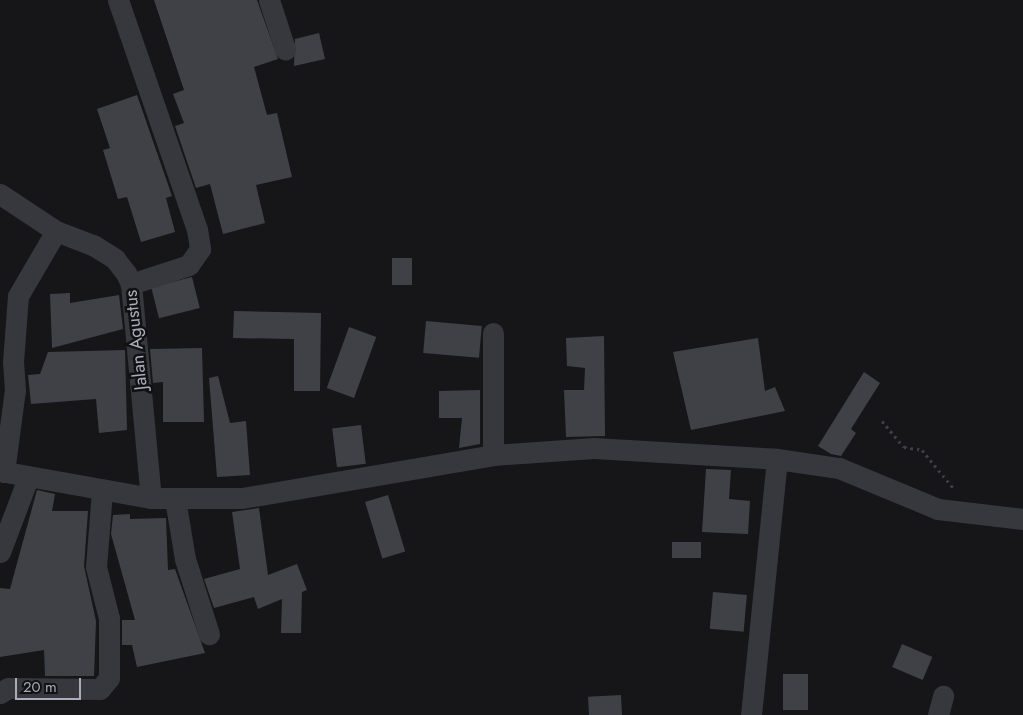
<!DOCTYPE html>
<style>
body{margin:0}
#map{position:relative;width:1023px;height:715px;overflow:hidden;background:#161618;font-family:Jost,sans-serif}
div>[style]{position:absolute}
.building>*{inset:0;background:#404146;transform-origin:0 0}
.path>*{height:3px;margin-top:-1.5px;transform-origin:0;background:repeating-linear-gradient(90deg,#3d3f45 0 2.5px,transparent 0 6.5px)}
.minor>*{height:21px;margin:-10.5px;padding:0 10.5px;transform-origin:10.5px;border-radius:10.5px;background:#37383e}
span{translate:-50% -50%;white-space:nowrap;text-align:center;line-height:1.15;-webkit-text-stroke:5px #111113;paint-order:stroke}
.street-label{font-size:18px;color:#a7adba}
.scale{position:absolute;left:15px;top:678px;width:66px;height:22px;box-sizing:border-box;border:2px solid #a7adba;border-top:0;padding-left:6px;font-size:15px;line-height:18px;white-space:nowrap;color:#a7adba;-webkit-text-stroke:4px #111113;paint-order:stroke}
</style>
<div id="map">
<div class="building">
<div style="clip-path:polygon(154px 0,257px 0,278px 59px,254px 67px,267px 115px,277px 113px,292px 177px,256px 185px,265px 223px,223px 234px,210px 184px,196px 188px,175px 126px,184px 123px,173px 94px,184px 90px)"></div>
<div style="clip-path:polygon(319px 33px,325px 59px,294px 66px,295px 39px)"></div>
<div style="clip-path:polygon(137px 95px,172px 196px,166px 198px,175px 232px,141px 242px,127px 197px,118px 199px,103px 150px,110px 148px,97px 109px)"></div>
<div style="left:392px;top:258px;width:20px;height:27px"></div>
<div style="left:192px;top:277px;width:32px;height:42px;rotate:76deg"></div>
<div style="clip-path:polygon(70px 293px,70px 303px,119px 295px,123px 329px,52px 348px,50px 294px)"></div>
<div style="clip-path:polygon(234px 311px,321px 313px,320px 391px,294px 391px,294px 339px,233px 338px)"></div>
<div style="left:426px;top:321px;width:56px;height:32px;rotate:5deg"></div>
<div style="left:349px;top:327px;width:29px;height:65px;rotate:20deg"></div>
<div style="clip-path:polygon(604px 336px,605px 436px,566px 437px,564px 390px,584px 390px,585px 368px,567px 366px,566px 338px)"></div>
<div style="clip-path:polygon(758px 338px,765px 391px,775px 387px,785px 411px,691px 430px,673px 352px)"></div>
<div style="clip-path:polygon(202px 348px,204px 422px,163px 422px,163px 382px,153px 383px,150px 349px)"></div>
<div style="clip-path:polygon(125px 350px,127px 430px,99px 433px,96px 399px,31px 404px,28px 375px,40px 374px,48px 352px)"></div>
<div style="clip-path:polygon(864px 372px,880px 383px,851px 429px,856px 433px,841px 456px,831px 454px,818px 446px)"></div>
<div style="clip-path:polygon(218px 376px,230px 423px,246px 421px,250px 475px,217px 477px,209px 378px)"></div>
<div style="clip-path:polygon(480px 390px,480px 444px,459px 448px,462px 418px,439px 418px,439px 391px)"></div>
<div style="left:361px;top:425px;width:39px;height:29px;rotate:83deg"></div>
<div style="clip-path:polygon(706px 469px,731px 470px,729px 499px,750px 501px,748px 534px,702px 532px)"></div>
<div style="clip-path:polygon(37px 490px,55px 494px,52px 511px,88px 511px,84px 566px,96px 621px,94px 676px,45px 676px,44px 650px,0 657px,0 588px,10px 589px)"></div>
<div style="left:388px;top:495px;width:59px;height:24px;rotate:73deg"></div>
<div style="clip-path:polygon(259px 508px,268px 575px,297px 564px,307px 590px,302px 592px,301px 633px,281px 633px,282px 599px,258px 609px,254px 597px,214px 608px,204px 579px,240px 569px,232px 512px)"></div>
<div style="clip-path:polygon(130px 514px,130px 519px,166px 518px,168px 570px,175px 569px,205px 653px,137px 667px,132px 645px,122px 645px,122px 620px,135px 620px,111px 534px,113px 515px)"></div>
<div style="left:672px;top:542px;width:29px;height:16px"></div>
<div style="left:713px;top:592px;width:34px;height:37px;rotate:5deg"></div>
<div style="left:902px;top:644px;width:33px;height:25px;rotate:23deg"></div>
<div style="left:783px;top:674px;width:25px;height:36px"></div>
<div style="left:621px;top:695px;width:20px;height:33px;rotate:87deg"></div>
</div>
<div class="path">
<div style="left:882px;top:421px;width:34px;rotate:50deg"></div>
<div style="left:904px;top:447px;width:18px;rotate:9deg"></div>
<div style="left:922px;top:450px;width:50px;rotate:50.6deg"></div>
</div>
<div class="minor">
<div style="left:118px;top:0;width:242px;rotate:71deg"></div>
<div style="left:197px;top:229px;width:20px;rotate:81deg"></div>
<div style="left:200px;top:249px;width:19px;rotate:125deg"></div>
<div style="left:189px;top:265px;width:61px;rotate:161.9deg"></div>
<div style="left:269px;top:0;width:52px;rotate:71.9deg"></div>
<div style="left:0;top:194px;width:67px;rotate:33.5deg"></div>
<div style="left:56px;top:231px;width:40px;rotate:21deg"></div>
<div style="left:93px;top:245px;width:26px;rotate:32deg"></div>
<div style="left:115px;top:259px;width:18px;rotate:52deg"></div>
<div style="left:126px;top:273px;width:12px;rotate:66deg"></div>
<div style="left:131px;top:284px;width:215px;rotate:84.7deg"></div>
<div style="left:493px;top:455px;width:122px;rotate:-90deg"></div>
<div style="left:0;top:471px;width:153px;rotate:10.1deg"></div>
<div style="left:151px;top:498px;width:91px"></div>
<div style="left:242px;top:498px;width:255px;rotate:-9.7deg"></div>
<div style="left:493px;top:455px;width:101px;rotate:-4deg"></div>
<div style="left:594px;top:448px;width:183px;rotate:3.4deg"></div>
<div style="left:777px;top:459px;width:63px;rotate:8.3deg"></div>
<div style="left:839px;top:468px;width:107px;rotate:22.5deg"></div>
<div style="left:938px;top:509px;width:86px;rotate:6.7deg"></div>
<div style="left:4px;top:472px;width:83px;rotate:-82.4deg"></div>
<div style="left:15px;top:390px;width:28px;rotate:-94deg"></div>
<div style="left:13px;top:362px;width:66px;rotate:-85.7deg"></div>
<div style="left:18px;top:296px;width:75px;rotate:-59.7deg"></div>
<div style="left:175px;top:499px;width:61px;rotate:80.5deg"></div>
<div style="left:185px;top:559px;width:79px;rotate:72.3deg"></div>
<div style="left:0;top:552px;width:79px;rotate:-69.3deg"></div>
<div style="left:0;top:693px;width:9px;rotate:-32deg"></div>
<div style="left:8px;top:688px;width:92px;rotate:0.6deg"></div>
<div style="left:100px;top:689px;width:14px;rotate:-51deg"></div>
<div style="left:109px;top:678px;width:60px;rotate:-90deg"></div>
<div style="left:109px;top:618px;width:53px;rotate:-104.3deg"></div>
<div style="left:96px;top:567px;width:76px;rotate:-85.5deg"></div>
<div style="left:751px;top:715px;width:257px;rotate:-84.2deg"></div>
<div style="left:938px;top:715px;width:20px;rotate:-75deg"></div>
</div>
<div class="street-label">
<span style="left:136px;top:340px;rotate:-96deg">Jalan Agustus</span>
</div>
<div class="scale">20 m</div>
</div>
